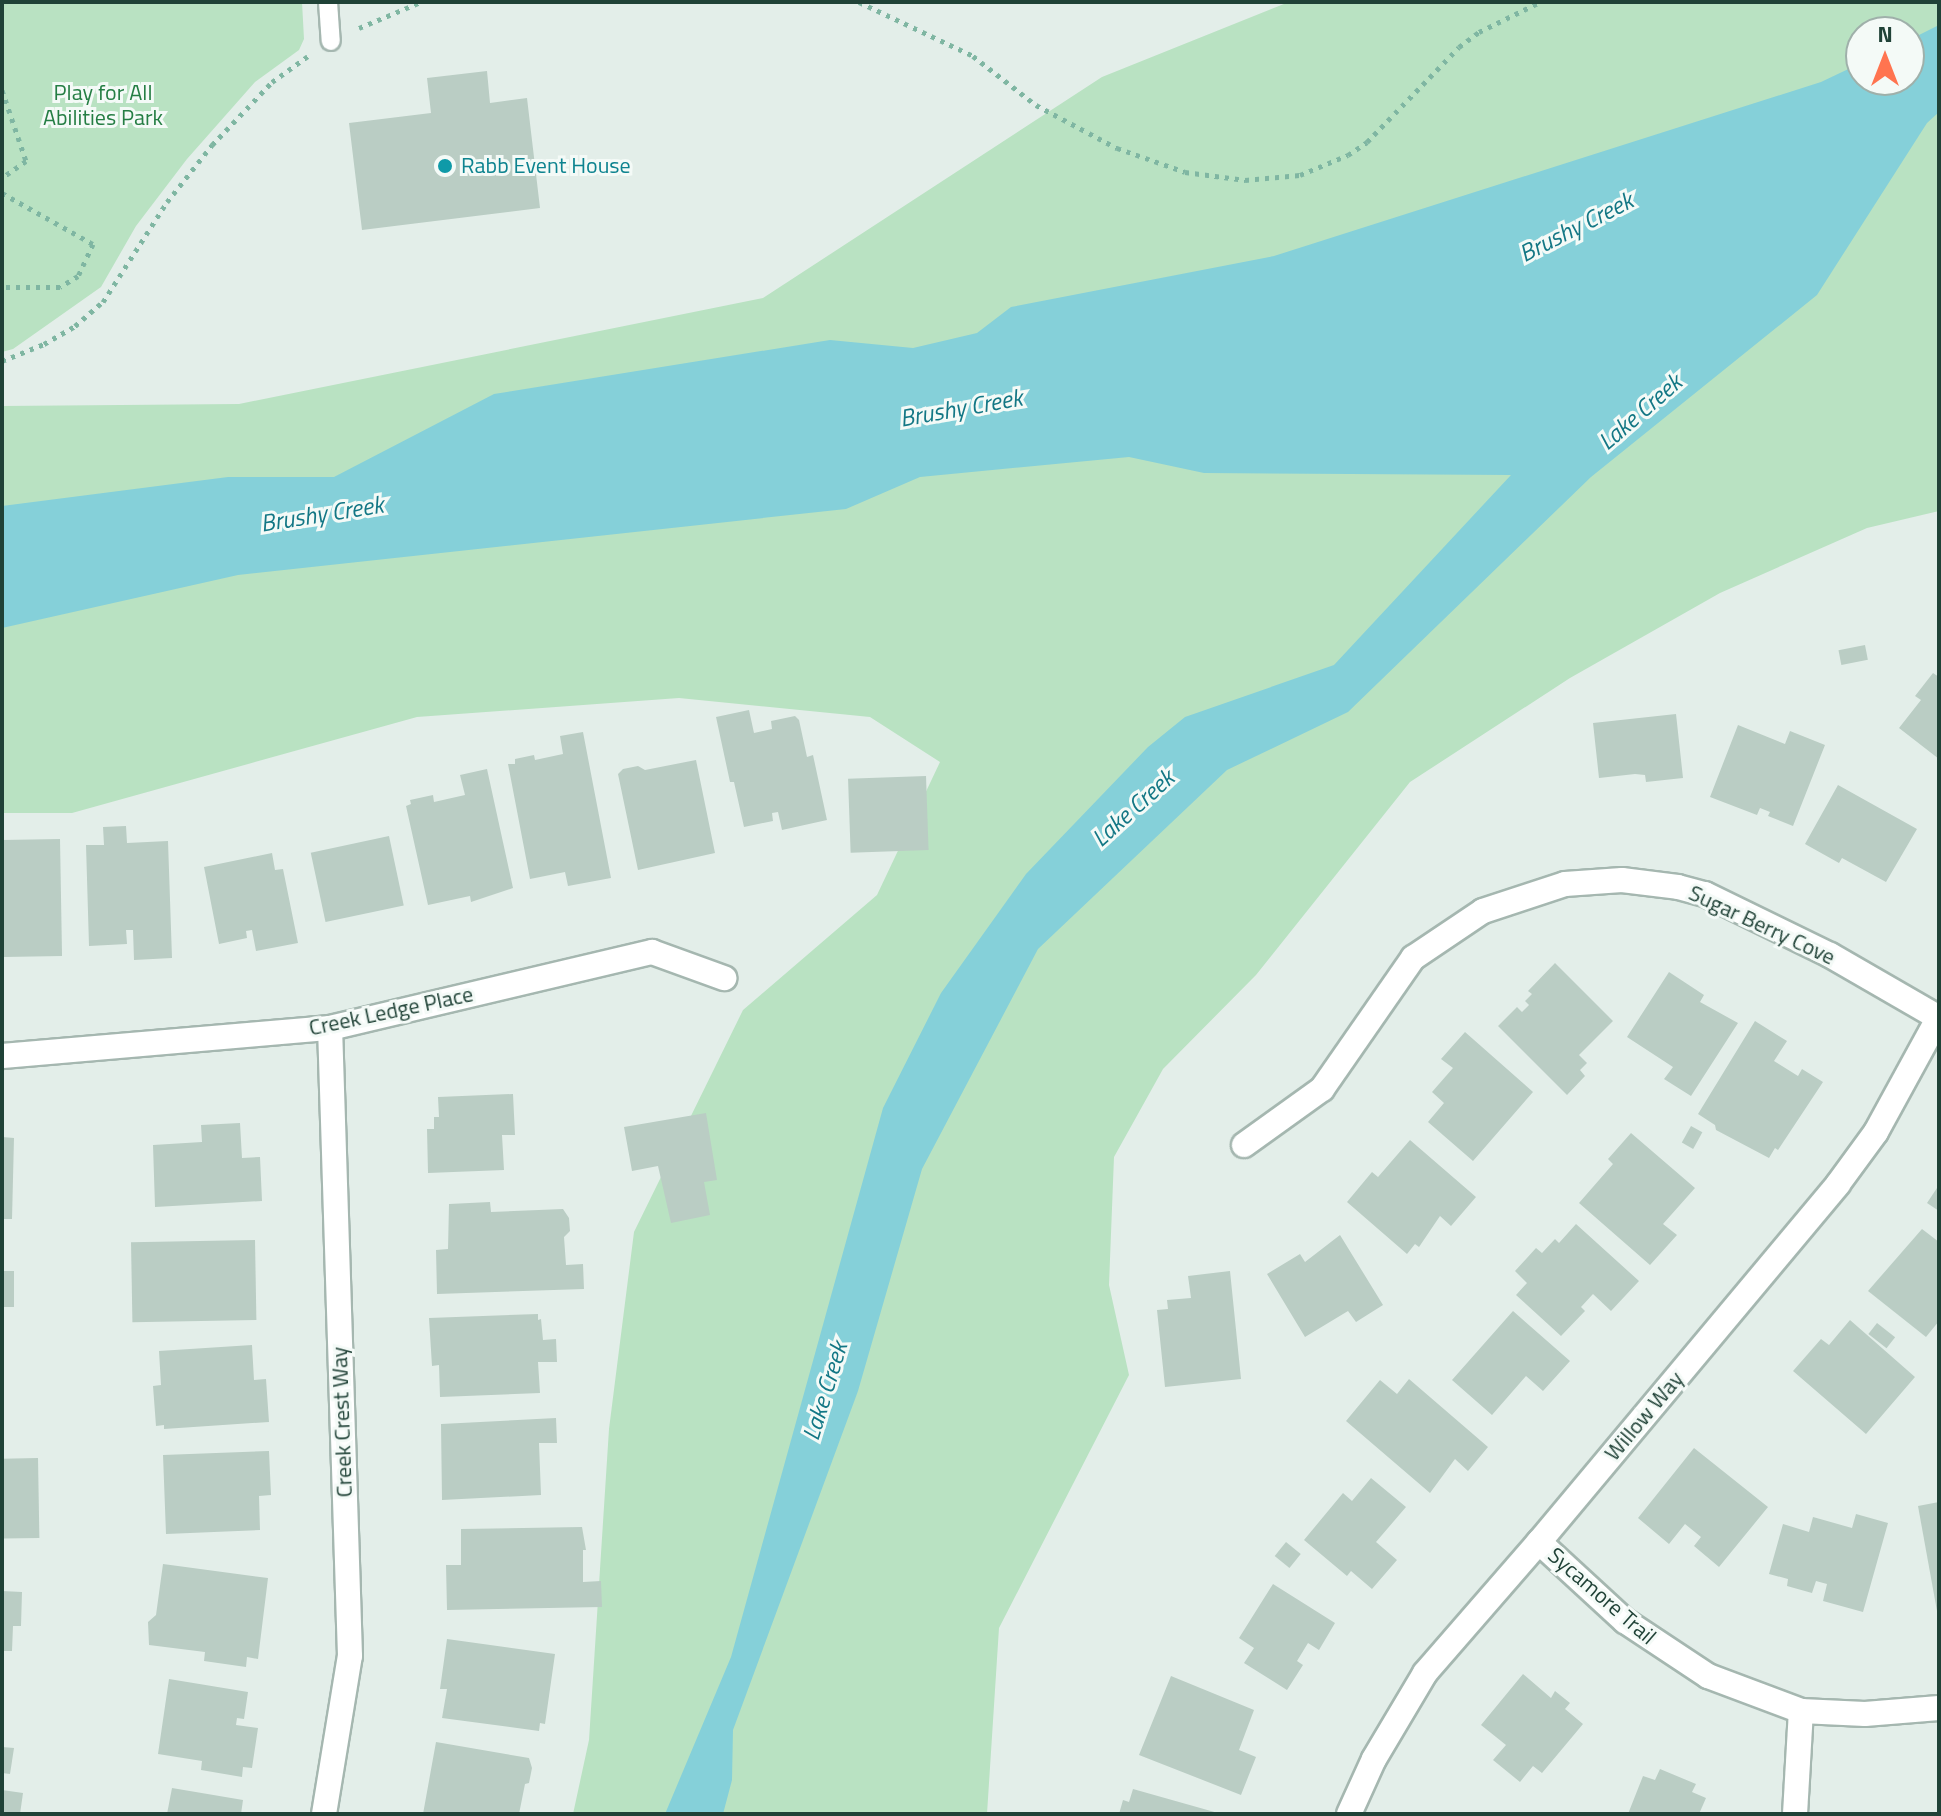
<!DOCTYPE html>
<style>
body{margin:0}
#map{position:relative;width:1941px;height:1816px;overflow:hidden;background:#e3eee9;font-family:"Titillium Web",sans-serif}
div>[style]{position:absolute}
.green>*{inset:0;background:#b9e2c2}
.water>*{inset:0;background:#85d0d9}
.building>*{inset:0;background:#bacdc4;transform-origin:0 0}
.path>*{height:5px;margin-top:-2.5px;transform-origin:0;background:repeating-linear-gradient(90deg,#7fb6a2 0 4px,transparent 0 10px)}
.roads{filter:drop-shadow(2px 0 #a5b7b0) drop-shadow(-2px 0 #a5b7b0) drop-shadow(0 2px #a5b7b0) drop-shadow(0 -2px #a5b7b0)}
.service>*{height:18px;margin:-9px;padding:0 9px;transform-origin:9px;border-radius:9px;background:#fff}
.minor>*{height:24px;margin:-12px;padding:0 12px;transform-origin:12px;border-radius:12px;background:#fff}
.dots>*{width:22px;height:22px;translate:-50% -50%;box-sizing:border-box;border:4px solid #f4faf7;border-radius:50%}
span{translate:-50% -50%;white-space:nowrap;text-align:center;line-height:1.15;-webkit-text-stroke:6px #f4faf7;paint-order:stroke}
.park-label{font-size:22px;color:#257e44}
.culture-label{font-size:22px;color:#0d838f}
.left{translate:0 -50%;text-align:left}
.street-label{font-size:22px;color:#204237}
.water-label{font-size:24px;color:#137785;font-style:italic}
.frame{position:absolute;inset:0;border:4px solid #204237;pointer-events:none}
.north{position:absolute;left:1845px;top:16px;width:80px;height:80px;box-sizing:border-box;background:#f4faf7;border:2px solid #9fb0aa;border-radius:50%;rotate:0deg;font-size:22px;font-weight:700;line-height:32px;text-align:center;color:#204237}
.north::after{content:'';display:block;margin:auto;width:28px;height:36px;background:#ff7450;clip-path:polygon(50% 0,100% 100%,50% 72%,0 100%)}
</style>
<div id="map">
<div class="green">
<div style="clip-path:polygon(2px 2px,302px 2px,304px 39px,299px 50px,255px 82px,187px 159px,136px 226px,101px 287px,13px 349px,2px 352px)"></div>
<div style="clip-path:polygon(evenodd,1289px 2px,1939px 2px,1939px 511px,1867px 528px,1720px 593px,1570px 678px,1410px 782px,1256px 975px,1163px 1069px,1114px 1157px,1109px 1285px,1129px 1375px,999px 1628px,987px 1814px,573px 1814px,589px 1740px,609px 1429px,634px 1232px,743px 1010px,877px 895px,940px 762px,870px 717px,679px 698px,417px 717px,72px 813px,2px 813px,2px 406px,239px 404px,763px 298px,1102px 77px,1289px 2px,1861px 32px,1909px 32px,1909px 80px,1861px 80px,1861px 32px)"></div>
</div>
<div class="water">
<div style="clip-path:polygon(1939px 25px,1939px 112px,1927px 123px,1817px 295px,1591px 477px,1348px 712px,1227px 770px,1038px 949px,922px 1169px,858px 1391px,733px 1730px,732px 1780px,723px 1814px,665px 1814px,731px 1657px,883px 1108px,941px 993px,1026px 874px,1148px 747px,1185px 717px,1334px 665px,1511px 475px,1204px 473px,1129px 457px,920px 477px,846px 509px,238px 575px,2px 628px,2px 506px,228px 477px,334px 477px,494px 394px,830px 340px,913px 348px,977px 333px,1011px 307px,1274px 256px,1821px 82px,1861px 63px,1861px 80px,1909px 80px,1909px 40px)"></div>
</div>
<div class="building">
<div style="clip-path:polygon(487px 71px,490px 103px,527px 98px,540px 208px,362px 230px,349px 123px,431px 113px,427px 78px)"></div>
<div style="left:1865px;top:645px;width:15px;height:27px;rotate:79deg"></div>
<div style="clip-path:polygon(1933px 673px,1939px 677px,1939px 759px,1899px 728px,1921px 700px,1915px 696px)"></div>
<div style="clip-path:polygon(749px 710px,754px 733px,772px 729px,771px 721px,795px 716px,799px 720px,807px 757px,813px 755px,827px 820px,782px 830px,778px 812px,772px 813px,773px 821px,744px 827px,734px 782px,730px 782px,716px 717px)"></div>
<div style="clip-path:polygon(1676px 714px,1683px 778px,1646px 782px,1645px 775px,1635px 774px,1599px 778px,1593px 723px)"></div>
<div style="clip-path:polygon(1738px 725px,1785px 744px,1790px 731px,1825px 745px,1793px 826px,1768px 816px,1770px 812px,1760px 808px,1757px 815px,1710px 797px)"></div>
<div style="clip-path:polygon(583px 732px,611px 878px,568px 886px,565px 872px,530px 879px,508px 764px,515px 764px,515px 759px,534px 755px,535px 760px,563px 754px,560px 736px)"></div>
<div style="clip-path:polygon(696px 760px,715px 853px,638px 870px,618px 774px,623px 769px,638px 766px,645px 770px)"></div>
<div style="clip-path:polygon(487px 769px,513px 888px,471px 902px,470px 896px,428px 905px,406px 806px,411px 804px,410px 800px,433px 795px,434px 802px,465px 795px,460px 775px)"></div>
<div style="left:926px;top:776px;width:74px;height:78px;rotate:88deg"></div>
<div style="clip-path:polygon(1838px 785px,1917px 829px,1886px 882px,1842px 858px,1839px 863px,1805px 844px)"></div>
<div style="clip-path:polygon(126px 826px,127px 843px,168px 841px,172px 958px,134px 960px,133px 930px,126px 930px,127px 944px,89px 946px,86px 845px,104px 845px,103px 827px)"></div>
<div style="left:389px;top:836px;width:71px;height:80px;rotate:78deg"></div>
<div style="left:60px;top:839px;width:117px;height:58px;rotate:89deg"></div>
<div style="clip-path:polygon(272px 853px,275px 870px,283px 869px,298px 943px,256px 951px,252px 930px,246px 931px,247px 938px,219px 944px,204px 867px)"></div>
<div style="clip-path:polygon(1555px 963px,1613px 1021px,1579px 1055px,1587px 1063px,1580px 1070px,1585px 1076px,1567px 1095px,1498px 1026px,1517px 1007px,1522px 1012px,1529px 1005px,1525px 1001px,1532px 994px,1528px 991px)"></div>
<div style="clip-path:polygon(1669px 972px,1704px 995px,1700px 1002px,1738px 1023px,1691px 1096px,1664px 1079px,1673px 1067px,1627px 1037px)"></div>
<div style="clip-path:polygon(1755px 1021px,1787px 1041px,1774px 1061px,1798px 1076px,1802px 1069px,1823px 1082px,1778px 1150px,1775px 1148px,1769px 1158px,1716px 1130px,1715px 1125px,1698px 1114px)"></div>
<div style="clip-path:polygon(1465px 1032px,1533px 1092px,1473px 1161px,1428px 1122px,1444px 1103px,1432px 1092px,1453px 1068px,1441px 1059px)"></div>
<div style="clip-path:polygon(513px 1094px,515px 1135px,502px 1135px,504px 1170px,428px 1173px,427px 1129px,434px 1129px,434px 1117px,439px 1117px,438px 1097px)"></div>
<div style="clip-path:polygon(706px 1113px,717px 1180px,704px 1182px,710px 1215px,671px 1223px,658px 1166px,632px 1171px,624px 1127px)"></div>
<div style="clip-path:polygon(240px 1123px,242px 1158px,260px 1157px,262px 1201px,155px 1207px,153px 1145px,202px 1142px,201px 1125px)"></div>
<div style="left:1691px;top:1126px;width:13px;height:19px;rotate:29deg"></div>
<div style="clip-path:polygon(1631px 1133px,1695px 1188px,1663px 1224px,1677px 1235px,1650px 1265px,1579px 1203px,1613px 1164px,1608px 1159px)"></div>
<div style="clip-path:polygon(2px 1137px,14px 1138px,12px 1219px,2px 1219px)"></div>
<div style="clip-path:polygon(1410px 1140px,1476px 1197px,1451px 1226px,1440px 1216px,1419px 1247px,1415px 1244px,1407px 1254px,1347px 1202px,1372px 1172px,1378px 1177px)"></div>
<div style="clip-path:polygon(1939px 1185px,1939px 1211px,1927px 1203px)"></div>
<div style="clip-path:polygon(490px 1202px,491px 1212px,563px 1209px,569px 1218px,570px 1231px,564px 1237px,566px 1265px,583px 1264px,584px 1289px,437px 1294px,436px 1250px,448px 1249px,449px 1204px)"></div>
<div style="clip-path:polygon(1576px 1224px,1639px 1281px,1611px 1311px,1593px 1294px,1581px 1307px,1585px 1311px,1561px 1336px,1516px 1295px,1527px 1283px,1515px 1271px,1536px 1248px,1542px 1253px,1555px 1239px,1559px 1243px)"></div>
<div style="clip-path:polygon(1922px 1229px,1939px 1242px,1939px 1321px,1926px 1337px,1868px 1291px)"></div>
<div style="clip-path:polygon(1340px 1235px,1383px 1305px,1356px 1322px,1348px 1311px,1305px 1337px,1267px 1274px,1300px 1254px,1305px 1262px)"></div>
<div style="left:255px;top:1240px;width:80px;height:124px;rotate:89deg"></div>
<div style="left:2px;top:1271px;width:12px;height:36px"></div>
<div style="clip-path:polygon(1230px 1271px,1241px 1379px,1165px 1387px,1157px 1310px,1168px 1309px,1167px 1300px,1191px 1298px,1188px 1276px)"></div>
<div style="clip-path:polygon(1513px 1311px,1570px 1361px,1543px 1391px,1526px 1376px,1492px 1415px,1452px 1380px)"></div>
<div style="clip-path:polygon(538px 1314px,538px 1320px,541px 1319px,543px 1340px,556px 1339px,557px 1362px,538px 1362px,540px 1393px,440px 1397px,439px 1365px,432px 1366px,429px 1318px)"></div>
<div style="clip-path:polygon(1850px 1320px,1915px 1377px,1866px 1434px,1793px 1371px,1821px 1339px,1829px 1345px)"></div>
<div style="left:1877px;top:1323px;width:23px;height:14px;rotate:38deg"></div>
<div style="clip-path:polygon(252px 1345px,254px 1380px,266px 1379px,269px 1422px,164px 1429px,164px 1425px,156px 1426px,153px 1386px,161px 1385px,159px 1351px)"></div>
<div style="clip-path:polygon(1409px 1379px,1488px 1447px,1468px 1471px,1455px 1459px,1430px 1493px,1346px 1421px,1380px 1380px,1397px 1394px)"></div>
<div style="clip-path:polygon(556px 1418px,557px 1443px,539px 1443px,541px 1495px,442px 1500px,441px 1424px)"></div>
<div style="clip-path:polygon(1694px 1448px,1768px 1507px,1719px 1567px,1694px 1546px,1701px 1537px,1685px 1524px,1669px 1544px,1638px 1518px)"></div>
<div style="clip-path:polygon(269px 1451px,271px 1495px,259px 1496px,260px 1530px,166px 1534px,163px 1455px)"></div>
<div style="left:38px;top:1458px;width:80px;height:36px;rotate:89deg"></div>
<div style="clip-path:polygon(1371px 1478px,1406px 1507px,1376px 1542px,1397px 1560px,1372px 1589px,1351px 1571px,1347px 1576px,1304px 1540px,1343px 1493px,1352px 1501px)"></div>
<div style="clip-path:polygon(1939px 1502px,1939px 1611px,1937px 1611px,1918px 1506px)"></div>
<div style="clip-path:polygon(1856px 1514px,1888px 1523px,1863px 1612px,1823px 1601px,1827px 1584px,1816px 1581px,1812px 1593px,1787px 1586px,1788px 1579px,1769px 1574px,1783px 1524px,1809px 1532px,1813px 1517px,1852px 1528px)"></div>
<div style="clip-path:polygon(582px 1527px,586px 1550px,583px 1550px,583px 1582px,601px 1581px,602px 1607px,447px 1610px,446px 1565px,461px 1565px,461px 1529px)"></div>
<div style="left:1286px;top:1542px;width:19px;height:18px;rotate:39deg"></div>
<div style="clip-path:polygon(163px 1564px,268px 1578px,258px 1659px,247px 1657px,246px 1667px,204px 1661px,205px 1652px,149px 1645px,148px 1622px,156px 1615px)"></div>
<div style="clip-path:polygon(1273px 1584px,1335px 1623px,1319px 1650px,1308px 1643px,1297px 1661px,1303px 1665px,1287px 1690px,1244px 1663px,1254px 1648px,1239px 1638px)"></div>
<div style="clip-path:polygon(2px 1591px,22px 1592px,21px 1626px,13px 1626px,12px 1651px,2px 1651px)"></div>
<div style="clip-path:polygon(447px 1639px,555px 1654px,545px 1724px,540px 1723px,539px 1731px,442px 1718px,447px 1689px,440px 1689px)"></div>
<div style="clip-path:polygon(1523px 1674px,1551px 1698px,1555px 1691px,1570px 1703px,1565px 1709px,1583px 1724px,1542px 1773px,1533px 1766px,1520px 1782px,1493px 1760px,1506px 1745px,1481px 1725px)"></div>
<div style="clip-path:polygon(1171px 1676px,1254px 1710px,1239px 1750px,1256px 1757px,1241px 1795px,1139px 1755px)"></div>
<div style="clip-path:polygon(169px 1679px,248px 1692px,244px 1719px,237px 1718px,236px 1725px,258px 1728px,252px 1768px,243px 1767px,242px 1777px,201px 1770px,202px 1761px,158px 1754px)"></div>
<div style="clip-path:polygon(436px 1742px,529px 1758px,532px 1768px,529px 1783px,525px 1784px,519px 1814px,423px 1814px)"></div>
<div style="clip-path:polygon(2px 1747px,14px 1748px,10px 1774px,2px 1773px)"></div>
<div style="clip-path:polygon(1660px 1769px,1696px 1784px,1692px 1792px,1706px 1798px,1699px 1814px,1628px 1814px,1643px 1776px,1655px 1780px)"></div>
<div style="clip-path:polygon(172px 1788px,243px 1800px,241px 1814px,167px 1814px)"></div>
<div style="clip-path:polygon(1133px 1789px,1218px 1813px,1218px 1814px,1119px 1814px,1123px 1800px,1129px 1802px)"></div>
<div style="clip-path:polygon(2px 1790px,23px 1793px,20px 1814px,2px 1814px)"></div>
</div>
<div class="path">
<div style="left:859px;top:2px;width:126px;rotate:25.3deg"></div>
<div style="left:973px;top:56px;width:80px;rotate:37.9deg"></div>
<div style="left:1036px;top:105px;width:92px;rotate:28deg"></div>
<div style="left:1117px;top:148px;width:72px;rotate:19.4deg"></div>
<div style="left:1185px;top:172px;width:61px;rotate:7.6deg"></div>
<div style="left:1245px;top:180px;width:55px;rotate:-5.2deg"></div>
<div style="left:1300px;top:175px;width:52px;rotate:-22.6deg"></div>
<div style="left:1348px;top:155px;width:23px;rotate:-34deg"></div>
<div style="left:1367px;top:142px;width:132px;rotate:-45.9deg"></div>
<div style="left:1459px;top:47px;width:25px;rotate:-37deg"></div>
<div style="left:1479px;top:32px;width:68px;rotate:-26.2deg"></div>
<div style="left:359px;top:28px;width:67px;rotate:-22.8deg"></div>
<div style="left:2px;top:90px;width:75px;rotate:71.3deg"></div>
<div style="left:26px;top:161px;width:29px;rotate:145deg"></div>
<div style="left:2px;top:193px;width:104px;rotate:29.3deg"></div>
<div style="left:93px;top:244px;width:35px;rotate:115deg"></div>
<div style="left:78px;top:276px;width:21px;rotate:149deg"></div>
<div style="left:60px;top:287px;width:58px;rotate:180deg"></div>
<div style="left:2px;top:361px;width:45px;rotate:-22deg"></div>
<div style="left:44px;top:344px;width:36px;rotate:-30deg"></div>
<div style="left:75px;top:326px;width:37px;rotate:-41deg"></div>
<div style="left:103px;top:302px;width:119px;rotate:-57.4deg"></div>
<div style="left:167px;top:202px;width:73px;rotate:-51.7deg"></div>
<div style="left:212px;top:145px;width:87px;rotate:-46.4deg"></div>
<div style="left:272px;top:82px;width:44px;rotate:-35.8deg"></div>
</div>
<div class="roads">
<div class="service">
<div style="left:328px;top:2px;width:39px;rotate:86deg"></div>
</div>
<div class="minor">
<div style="left:2px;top:1056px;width:329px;rotate:-4.9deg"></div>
<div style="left:330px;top:1028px;width:331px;rotate:-13.3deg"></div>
<div style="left:652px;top:952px;width:77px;rotate:19.9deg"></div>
<div style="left:1244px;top:1145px;width:96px;rotate:-35.7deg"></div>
<div style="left:1322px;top:1089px;width:160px;rotate:-55.2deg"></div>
<div style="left:1413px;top:958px;width:84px;rotate:-33.9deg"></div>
<div style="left:1483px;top:911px;width:86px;rotate:-18.2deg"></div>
<div style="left:1565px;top:884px;width:57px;rotate:-4deg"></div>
<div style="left:1622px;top:880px;width:56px;rotate:7.1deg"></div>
<div style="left:1678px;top:887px;width:28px;rotate:15deg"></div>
<div style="left:1705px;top:894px;width:139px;rotate:26deg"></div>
<div style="left:1830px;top:955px;width:126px;rotate:30deg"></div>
<div style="left:1539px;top:1542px;width:117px;rotate:42.6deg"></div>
<div style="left:1625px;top:1621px;width:100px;rotate:33.5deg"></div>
<div style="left:1708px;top:1676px;width:99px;rotate:20.6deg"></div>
<div style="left:1801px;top:1711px;width:64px;rotate:2.7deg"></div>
<div style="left:1865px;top:1714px;width:74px;rotate:-4.6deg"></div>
<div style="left:324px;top:1814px;width:160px;rotate:-80.7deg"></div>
<div style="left:350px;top:1656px;width:628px;rotate:-91.82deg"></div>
<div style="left:1349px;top:1814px;width:60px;rotate:-65.6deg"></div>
<div style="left:1374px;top:1759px;width:100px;rotate:-59.3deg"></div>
<div style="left:1425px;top:1673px;width:174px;rotate:-49deg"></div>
<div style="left:1539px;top:1542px;width:466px;rotate:-50.1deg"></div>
<div style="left:1838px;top:1184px;width:64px;rotate:-53.8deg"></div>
<div style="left:1876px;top:1132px;width:131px;rotate:-61.3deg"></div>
<div style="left:1795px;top:1814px;width:103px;rotate:-86.7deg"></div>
</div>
</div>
<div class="dots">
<div style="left:445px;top:166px;background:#0f9aa8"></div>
</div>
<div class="park-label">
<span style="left:103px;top:105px">Play for All<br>Abilities Park</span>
</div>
<div class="culture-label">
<span class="left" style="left:461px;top:166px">Rabb Event House</span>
</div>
<div class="street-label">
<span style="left:1762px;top:925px;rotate:25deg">Sugar Berry Cove</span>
<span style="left:391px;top:1011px;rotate:-12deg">Creek Ledge Place</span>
<span style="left:1644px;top:1416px;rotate:-50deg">Willow Way</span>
<span style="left:342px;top:1422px;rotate:-92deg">Creek Crest Way</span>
<span style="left:1602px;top:1596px;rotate:41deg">Sycamore Trail</span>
</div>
<div class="water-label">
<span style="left:1576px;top:227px;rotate:-27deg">Brushy Creek</span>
<span style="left:961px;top:408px;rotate:-10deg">Brushy Creek</span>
<span style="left:1640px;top:412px;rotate:-41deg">Lake Creek</span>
<span style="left:322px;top:514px;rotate:-9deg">Brushy Creek</span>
<span style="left:1133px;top:808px;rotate:-42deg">Lake Creek</span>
<span style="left:825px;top:1391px;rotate:-73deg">Lake Creek</span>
</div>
<div class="frame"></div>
<div class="north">N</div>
</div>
